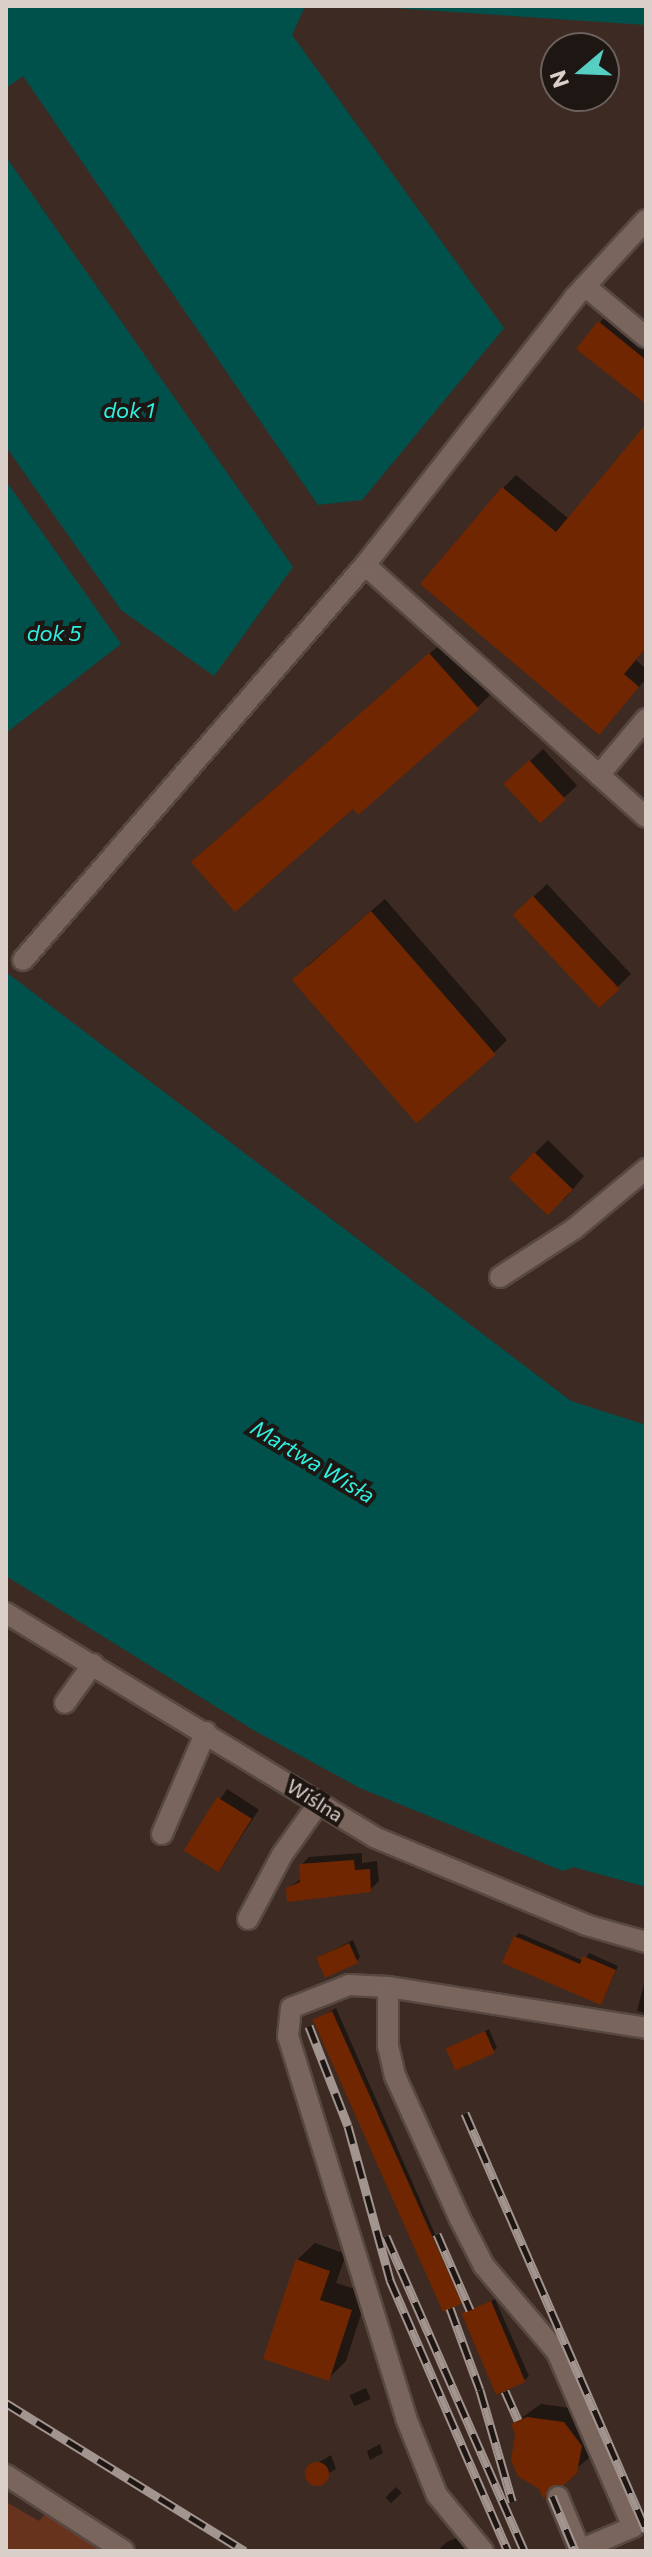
<!DOCTYPE html>
<meta charset="utf-8">
<style>
body{margin:0}
#map{position:relative;width:652px;height:2557px;overflow:hidden;background:#3d2b23;font-family:Commissioner,sans-serif}
div>[style]{position:absolute}
.green>*{inset:0;background:#68331d}
.water>*{inset:0;background:#00514c}
.shadow>*{inset:0;background:#0007;transform-origin:0 0}
.building>*{inset:0;background:#702600;transform-origin:0 0}
.round{border-radius:50%}
.roads{filter:drop-shadow(2px 0 #574841) drop-shadow(-2px 0 #574841) drop-shadow(0 2px #574841) drop-shadow(0 -2px #574841)}
.minor>*{height:20px;margin:-10px;padding:0 10px;transform-origin:10px;border-radius:10px;background:#7a655c}
.rail>*{height:9px;margin-top:-4.5px;transform-origin:0;background:repeating-linear-gradient(90deg,#1e1612 0 18px,#a2948e 0 36px);box-sizing:border-box;border-block:2px solid #a2948e}
span{translate:-50% -50%;white-space:nowrap;text-align:center;line-height:1.15;-webkit-text-stroke:8px #1e1612;paint-order:stroke}
.street-label{font-size:20px;color:#dbcfca}
.water-label{font-size:22px;color:#2ef1e2;font-style:italic}
.frame{position:absolute;inset:0;border:8px solid #dbcfca;pointer-events:none}
.north{position:absolute;left:540px;top:32px;width:80px;height:80px;box-sizing:border-box;background:#1e1612;border:2px solid #6a605c;border-radius:50%;rotate:251deg;font-size:22px;font-weight:700;line-height:32px;text-align:center;color:#dbcfca}
.north::after{content:'';display:block;margin:auto;width:28px;height:36px;background:#56cec2;clip-path:polygon(50% 0,100% 100%,50% 72%,0 100%)}
</style>
<div id="map">
<div class="green">
<div style="clip-path:polygon(6px 2502px,39px 2521px,45px 2514px,106px 2551px,6px 2551px)"></div>
</div>
<div class="water">
<div style="clip-path:polygon(6px 6px,305px 6px,292px 35px,504px 328px,362px 500px,318px 505px,23px 76px,6px 88px)"></div>
<div style="clip-path:polygon(364px 6px,646px 6px,646px 25px)"></div>
<div style="clip-path:polygon(6px 157px,293px 567px,214px 676px,121px 610px,6px 447px)"></div>
<div style="clip-path:polygon(6px 481px,121px 644px,6px 733px)"></div>
<div style="clip-path:polygon(6px 972px,571px 1401px,646px 1425px,646px 1887px,573px 1867px,563px 1871px,360px 1788px,255px 1731px,6px 1576px)"></div>
</div>
<div class="shadow">
<div style="clip-path:polygon(612px 310px,646px 337px,646px 402px,599px 323px)"></div>
<div style="clip-path:polygon(646px 427px,646px 648px,636px 660px,646px 669px,646px 679px,599px 732px,503px 488px,516px 475px,569px 519px)"></div>
<div style="clip-path:polygon(444px 641px,490px 695px,477px 708px,353px 806px,206px 849px)"></div>
<div style="left:543px;top:749px;width:50px;height:51px;rotate:47deg"></div>
<div style="clip-path:polygon(547px 884px,631px 974px,599px 1005px,528px 902px)"></div>
<div style="clip-path:polygon(385px 899px,507px 1040px,493px 1054px,307px 966px)"></div>
<div style="clip-path:polygon(548px 1140px,584px 1176px,564px 1200px,535px 1153px)"></div>
<div style="left:227px;top:1789px;width:38px;height:74px;rotate:33deg"></div>
<div style="clip-path:polygon(362px 1853px,362px 1863px,377px 1861px,379px 1881px,370px 1890px,288px 1888px,302px 1878px,301px 1865px,309px 1857px)"></div>
<div style="clip-path:polygon(519px 1933px,584px 1961px,589px 1953px,618px 1966px,604px 1998px,600px 2002px,515px 1937px)"></div>
<div style="clip-path:polygon(353px 1940px,360px 1957px,357px 1961px,319px 1957px)"></div>
<div style="clip-path:polygon(646px 1976px,646px 2013px,637px 2011px)"></div>
<div style="clip-path:polygon(336px 2008px,463px 2298px,459px 2302px,315px 2020px)"></div>
<div style="clip-path:polygon(489px 2029px,497px 2048px,493px 2051px,449px 2049px)"></div>
<div style="clip-path:polygon(315px 2243px,346px 2254px,336px 2283px,368px 2293px,346px 2361px,328px 2379px,297px 2260px)"></div>
<div style="clip-path:polygon(495px 2299px,529px 2376px,525px 2380px,464px 2315px)"></div>
<div style="left:366px;top:2388px;width:12px;height:18px;rotate:66deg"></div>
<div style="clip-path:polygon(541px 2404px,577px 2409px,594px 2432px,590px 2457px,544px 2496px,513px 2424px)"></div>
<div style="clip-path:polygon(380px 2444px,383px 2453px,370px 2460px,367px 2451px)"></div>
<div style="clip-path:polygon(331px 2455px,336px 2469px,313px 2482px,308px 2469px)"></div>
<div style="left:396px;top:2487px;width:8px;height:15px;rotate:45deg"></div>
<div style="clip-path:polygon(472px 2531px,488px 2551px,437px 2551px,447px 2542px)"></div>
</div>
<div class="building">
<div style="clip-path:polygon(598px 321px,646px 360px,646px 404px,576px 349px)"></div>
<div style="clip-path:polygon(646px 424px,646px 648px,624px 674px,639px 687px,599px 735px,420px 584px,502px 487px,556px 532px)"></div>
<div style="clip-path:polygon(429px 653px,479px 709px,358px 815px,353px 809px,235px 912px,191px 862px)"></div>
<div style="left:529px;top:760px;width:54px;height:35px;rotate:47deg"></div>
<div style="left:533px;top:896px;width:127px;height:28px;rotate:47deg"></div>
<div style="left:371px;top:911px;width:190px;height:105px;rotate:49deg"></div>
<div style="left:534px;top:1152px;width:54px;height:36px;rotate:44deg"></div>
<div style="left:217px;top:1797px;width:41px;height:63px;rotate:32deg"></div>
<div style="clip-path:polygon(354px 1860px,355px 1870px,370px 1869px,371px 1892px,287px 1902px,286px 1888px,300px 1882px,299px 1864px)"></div>
<div style="clip-path:polygon(514px 1936px,580px 1964px,583px 1956px,616px 1970px,601px 2005px,502px 1963px)"></div>
<div style="left:349px;top:1943px;width:22px;height:36px;rotate:66deg"></div>
<div style="left:332px;top:2011px;width:320px;height:21px;rotate:66deg"></div>
<div style="left:485px;top:2031px;width:24px;height:43px;rotate:66deg"></div>
<div style="clip-path:polygon(296px 2259px,330px 2271px,320px 2300px,352px 2310px,329px 2381px,263px 2359px)"></div>
<div style="left:491px;top:2301px;width:88px;height:32px;rotate:67deg"></div>
<div style="clip-path:polygon(527px 2417px,564px 2422px,582px 2446px,577px 2473px,563px 2486px,548px 2489px,544px 2500px,539px 2489px,518px 2476px,511px 2461px,515px 2434px,511px 2424px)"></div>
<div class="round" style="left:305px;top:2462px;width:24px;height:24px"></div>
</div>
<div class="roads">
<div class="minor">
<div style="left:585px;top:286px;width:80px;rotate:39.9deg"></div>
<div style="left:365px;top:565px;width:377px;rotate:41.9deg"></div>
<div style="left:599px;top:775px;width:73px;rotate:-50deg"></div>
<div style="left:23px;top:960px;width:522px;rotate:-49.11deg"></div>
<div style="left:365px;top:565px;width:339px;rotate:-51.9deg"></div>
<div style="left:574px;top:298px;width:106px;rotate:-47.3deg"></div>
<div style="left:500px;top:1277px;width:88px;rotate:-33deg"></div>
<div style="left:574px;top:1229px;width:94px;rotate:-39.8deg"></div>
<div style="left:6px;top:1613px;width:431px;rotate:31.3deg"></div>
<div style="left:374px;top:1837px;width:230px;rotate:22.5deg"></div>
<div style="left:586px;top:1925px;width:62px;rotate:15.8deg"></div>
<div style="left:65px;top:1703px;width:48px;rotate:-54.3deg"></div>
<div style="left:162px;top:1834px;width:111px;rotate:-66.7deg"></div>
<div style="left:248px;top:1919px;width:72px;rotate:-62deg"></div>
<div style="left:282px;top:1855px;width:64px;rotate:-54.6deg"></div>
<div style="left:388px;top:1987px;width:39px;rotate:-177deg"></div>
<div style="left:349px;top:1985px;width:62px;rotate:158.4deg"></div>
<div style="left:291px;top:2008px;width:28px;rotate:96deg"></div>
<div style="left:288px;top:2036px;width:400px;rotate:72.8deg"></div>
<div style="left:406px;top:2418px;width:83px;rotate:68.1deg"></div>
<div style="left:437px;top:2495px;width:72px;rotate:50.6deg"></div>
<div style="left:6px;top:2475px;width:140px;rotate:32.8deg"></div>
<div style="left:558px;top:2497px;width:57px;rotate:67.5deg"></div>
<div style="left:580px;top:2550px;width:58px;rotate:-23.5deg"></div>
<div style="left:633px;top:2527px;width:191px;rotate:-113.5deg"></div>
<div style="left:557px;top:2352px;width:113px;rotate:-130.3deg"></div>
<div style="left:484px;top:2266px;width:53px;rotate:-117.1deg"></div>
<div style="left:460px;top:2219px;width:157px;rotate:-114.4deg"></div>
<div style="left:395px;top:2076px;width:32px;rotate:-103deg"></div>
<div style="left:388px;top:2045px;width:58px;rotate:-90deg"></div>
<div style="left:388px;top:1987px;width:261px;rotate:9deg"></div>
</div>
</div>
<div class="rail">
<div style="left:309px;top:2026px;width:107px;rotate:68.7deg"></div>
<div style="left:348px;top:2126px;width:160px;rotate:74.7deg"></div>
<div style="left:390px;top:2280px;width:296px;rotate:66.5deg"></div>
<div style="left:465px;top:2113px;width:455px;rotate:66.5deg"></div>
<div style="left:437px;top:2234px;width:83px;rotate:66.5deg"></div>
<div style="left:386px;top:2236px;width:344px;rotate:66.3deg"></div>
<div style="left:450px;top:2308px;width:87px;rotate:69.9deg"></div>
<div style="left:480px;top:2390px;width:116px;rotate:73.9deg"></div>
<div style="left:505px;top:2391px;width:32px;rotate:66deg"></div>
<div style="left:6px;top:2403px;width:281px;rotate:31.8deg"></div>
<div style="left:552px;top:2496px;width:60px;rotate:67.3deg"></div>
</div>
<div class="street-label">
<span style="left:315px;top:1800px;rotate:32deg">Wiślna</span>
</div>
<div class="water-label">
<span style="left:129px;top:410px">dok 1</span>
<span style="left:54px;top:633px">dok 5</span>
<span style="left:313px;top:1461px;rotate:31deg">Martwa Wisła</span>
</div>
<div class="frame"></div>
<div class="north">N</div>
</div>
